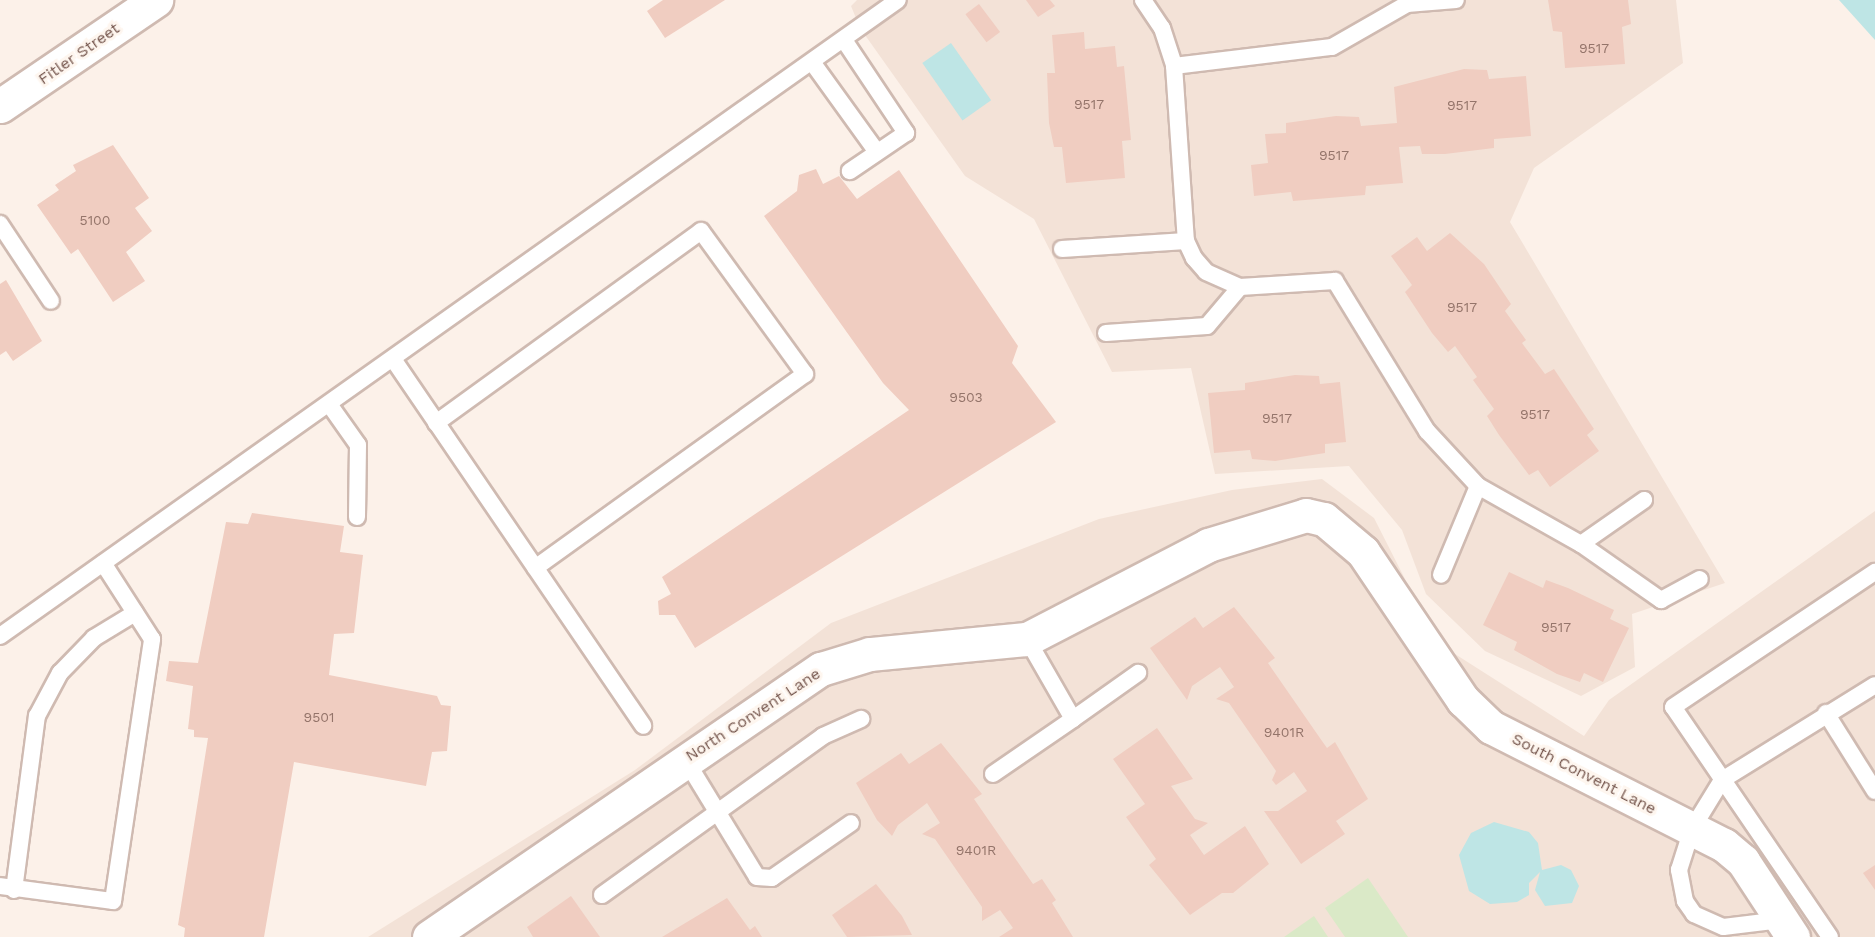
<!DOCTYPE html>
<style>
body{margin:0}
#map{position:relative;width:1875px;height:937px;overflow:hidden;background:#fcf1e9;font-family:"Work Sans",sans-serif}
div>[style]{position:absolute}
.residential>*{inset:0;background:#f3e2d7}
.green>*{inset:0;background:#dae9c7}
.water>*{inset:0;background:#bee5e5;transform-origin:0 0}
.building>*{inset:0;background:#f0cdc1;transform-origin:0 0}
.roads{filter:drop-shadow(2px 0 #cfbab1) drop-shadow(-2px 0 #cfbab1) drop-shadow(0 2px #cfbab1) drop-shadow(0 -2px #cfbab1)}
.service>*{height:16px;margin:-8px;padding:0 8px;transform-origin:8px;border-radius:8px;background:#fff}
.minor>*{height:33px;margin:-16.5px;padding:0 16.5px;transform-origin:16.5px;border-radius:16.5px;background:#fff}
span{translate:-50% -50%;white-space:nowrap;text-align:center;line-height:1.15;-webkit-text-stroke:6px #fef6ef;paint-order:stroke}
.number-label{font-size:14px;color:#94746a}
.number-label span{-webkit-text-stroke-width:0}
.street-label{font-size:16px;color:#75564d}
</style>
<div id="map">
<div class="residential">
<div style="clip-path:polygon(857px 0,1676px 0,1683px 63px,1534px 168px,1510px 222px,1725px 583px,1632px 614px,1635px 667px,1581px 696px,1485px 651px,1426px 594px,1402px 530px,1349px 466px,1215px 474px,1191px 368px,1112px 372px,1034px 219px,965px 176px,860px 28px,851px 6px)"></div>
<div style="clip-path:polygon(1322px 479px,1374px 518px,1406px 581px,1455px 654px,1584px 736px,1609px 700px,1875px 511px,1875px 937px,368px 937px,635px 770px,831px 623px,1099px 519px,1232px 490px)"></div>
</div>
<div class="green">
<div style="clip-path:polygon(1368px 878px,1408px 937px,1345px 937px,1325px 908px)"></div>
<div style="clip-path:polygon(1314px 916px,1328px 937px,1284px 937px)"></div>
</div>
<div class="water">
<div style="clip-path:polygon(1839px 0,1875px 0,1875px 40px)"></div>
<div style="left:951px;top:43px;width:70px;height:35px;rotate:55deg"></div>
<div style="clip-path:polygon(1494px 822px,1529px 832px,1538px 843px,1542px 870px,1561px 865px,1571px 870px,1579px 886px,1572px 903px,1545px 906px,1535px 890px,1540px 872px,1529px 883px,1529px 895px,1517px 902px,1490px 904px,1469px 891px,1459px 855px,1471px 833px)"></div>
</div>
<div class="building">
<div style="clip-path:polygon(663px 0,725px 0,665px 38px,647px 11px)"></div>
<div style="clip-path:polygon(1026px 0,1050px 0,1055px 6px,1038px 17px)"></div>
<div style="clip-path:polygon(1548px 0,1628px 0,1631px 24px,1622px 27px,1625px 64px,1565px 68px,1562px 32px,1553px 31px)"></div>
<div style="left:979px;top:4px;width:35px;height:17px;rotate:53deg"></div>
<div style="clip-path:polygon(1084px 32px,1085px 49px,1115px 46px,1117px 67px,1124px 66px,1131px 140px,1122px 141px,1125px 178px,1066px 183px,1062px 147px,1054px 147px,1049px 123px,1047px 73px,1055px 73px,1052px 35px)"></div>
<div style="clip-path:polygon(1464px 69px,1487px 70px,1489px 79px,1526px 76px,1531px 136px,1494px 139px,1494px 148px,1445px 154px,1422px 154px,1420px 146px,1399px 147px,1403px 183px,1366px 186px,1365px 195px,1293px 201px,1291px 192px,1254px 196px,1251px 165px,1268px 163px,1265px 134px,1286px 133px,1286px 123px,1336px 116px,1359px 117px,1361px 126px,1397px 123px,1394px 87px)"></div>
<div style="clip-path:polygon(113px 145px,149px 198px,135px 208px,152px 231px,126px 252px,145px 281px,113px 302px,78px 249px,71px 254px,37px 205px,59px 190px,55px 185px,76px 171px,73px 165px)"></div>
<div style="clip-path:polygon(816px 169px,823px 184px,839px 176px,857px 199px,899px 170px,1018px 346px,1012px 363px,1056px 422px,695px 648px,675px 615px,659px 615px,658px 601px,671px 594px,662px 577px,909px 410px,883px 383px,764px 216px,797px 191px,799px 175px)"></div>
<div style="clip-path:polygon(1450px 233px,1484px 264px,1511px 304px,1505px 311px,1526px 340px,1522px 343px,1545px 374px,1554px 369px,1594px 429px,1587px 435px,1599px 451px,1550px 487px,1538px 470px,1529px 475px,1499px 435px,1487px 416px,1494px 409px,1473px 380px,1477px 377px,1455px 346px,1448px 352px,1432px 333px,1405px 292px,1412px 285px,1391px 256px,1417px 237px,1427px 251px)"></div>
<div style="clip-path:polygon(6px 280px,42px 341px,13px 361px,6px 351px,0 355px,0 284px)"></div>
<div style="clip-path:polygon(1295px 375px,1319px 376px,1320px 384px,1340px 382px,1346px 442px,1325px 444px,1325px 453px,1275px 461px,1252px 459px,1250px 450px,1214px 453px,1208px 393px,1245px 390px,1245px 383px)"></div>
<div style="clip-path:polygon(252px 513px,344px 526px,340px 552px,363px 555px,354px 633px,334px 634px,329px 675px,437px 696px,441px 705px,451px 706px,447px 751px,432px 752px,426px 786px,294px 762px,264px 937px,184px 937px,185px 928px,178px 925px,208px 738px,194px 737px,194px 730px,188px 729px,193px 686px,166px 681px,169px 661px,198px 663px,226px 522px,248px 524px)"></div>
<div style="clip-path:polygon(1509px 572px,1543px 588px,1546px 580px,1568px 588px,1614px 610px,1610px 619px,1629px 628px,1603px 682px,1584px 673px,1580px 682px,1557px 674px,1514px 650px,1517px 642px,1483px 625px)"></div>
<div style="clip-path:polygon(1234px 607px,1275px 658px,1268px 663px,1322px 741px,1327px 748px,1335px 742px,1368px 799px,1336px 821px,1345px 834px,1301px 864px,1264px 811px,1278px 811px,1307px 791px,1294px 772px,1276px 785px,1272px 780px,1276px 771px,1229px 703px,1216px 699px,1234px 687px,1220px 667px,1192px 686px,1187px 700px,1150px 648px,1195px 617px,1203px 628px)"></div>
<div style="clip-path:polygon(1157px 728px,1193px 779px,1171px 786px,1195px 819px,1208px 823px,1190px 835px,1204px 855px,1245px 826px,1269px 864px,1233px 893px,1222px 893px,1190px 915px,1149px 865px,1156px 859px,1126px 817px,1145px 804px,1113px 759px)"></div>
<div style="clip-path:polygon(941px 743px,982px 794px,974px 799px,1033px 884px,1042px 879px,1056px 900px,1052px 903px,1073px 937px,999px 937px,1013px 928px,1000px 910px,982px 921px,982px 907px,935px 839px,922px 834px,940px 823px,927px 803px,898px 825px,892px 836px,877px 820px,856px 783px,901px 753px,909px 764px)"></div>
<div style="clip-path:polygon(1875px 865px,1875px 890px,1863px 873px)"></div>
<div style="clip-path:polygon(876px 884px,902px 916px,912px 935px,847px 937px,832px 915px)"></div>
<div style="clip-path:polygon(571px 896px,600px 937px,533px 937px,527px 927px)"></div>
<div style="clip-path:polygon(727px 898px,750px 930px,755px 926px,762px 937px,662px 937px)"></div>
</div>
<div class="roads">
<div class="service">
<div style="left:1143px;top:0;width:34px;rotate:56deg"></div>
<div style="left:1162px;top:28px;width:40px;rotate:72deg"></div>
<div style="left:1174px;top:66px;width:159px;rotate:-6.9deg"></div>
<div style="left:1332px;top:47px;width:86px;rotate:-29.8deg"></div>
<div style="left:1407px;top:4px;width:49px;rotate:-4.7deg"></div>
<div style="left:844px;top:40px;width:112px;rotate:56.3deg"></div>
<div style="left:906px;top:133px;width:68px;rotate:145.8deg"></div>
<div style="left:812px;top:62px;width:111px;rotate:54.2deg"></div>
<div style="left:1174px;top:66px;width:175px;rotate:86.1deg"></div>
<div style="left:1186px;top:241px;width:19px;rotate:65deg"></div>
<div style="left:1194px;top:258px;width:18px;rotate:49deg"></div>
<div style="left:1206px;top:272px;width:37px;rotate:24deg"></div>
<div style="left:1240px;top:287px;width:95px;rotate:-3.6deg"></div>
<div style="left:1335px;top:281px;width:176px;rotate:58.5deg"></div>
<div style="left:1427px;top:431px;width:75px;rotate:47.2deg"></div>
<div style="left:1478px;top:486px;width:96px;rotate:112.6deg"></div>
<div style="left:0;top:224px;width:92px;rotate:56.5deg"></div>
<div style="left:1062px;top:249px;width:124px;rotate:-3.7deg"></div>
<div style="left:1106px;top:333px;width:101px;rotate:-4deg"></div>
<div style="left:1207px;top:326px;width:51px;rotate:-49.8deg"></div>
<div style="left:393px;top:359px;width:444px;rotate:55.7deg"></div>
<div style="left:329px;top:404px;width:50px;rotate:54.7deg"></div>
<div style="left:358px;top:445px;width:72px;rotate:90.8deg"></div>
<div style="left:436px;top:423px;width:327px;rotate:-35.9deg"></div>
<div style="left:701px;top:231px;width:177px;rotate:54deg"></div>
<div style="left:805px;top:374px;width:332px;rotate:144.3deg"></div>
<div style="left:1478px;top:486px;width:118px;rotate:29.4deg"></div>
<div style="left:1581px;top:544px;width:77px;rotate:-34.9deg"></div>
<div style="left:1581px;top:544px;width:98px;rotate:35deg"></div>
<div style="left:1661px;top:600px;width:44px;rotate:-28.3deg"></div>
<div style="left:0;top:636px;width:1100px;rotate:-35.31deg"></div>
<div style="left:1826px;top:713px;width:92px;rotate:57.9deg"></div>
<div style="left:1073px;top:719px;width:80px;rotate:-35.3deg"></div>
<div style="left:685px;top:759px;width:138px;rotate:58.6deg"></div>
<div style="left:757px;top:877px;width:15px;rotate:4deg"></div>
<div style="left:772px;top:878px;width:96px;rotate:-34.8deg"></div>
<div style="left:993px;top:774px;width:97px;rotate:-34.5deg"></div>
<div style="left:1073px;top:719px;width:92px;rotate:-119.9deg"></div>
<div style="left:0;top:886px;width:114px;rotate:7.6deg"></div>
<div style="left:113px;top:901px;width:265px;rotate:-81.5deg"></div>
<div style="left:152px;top:639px;width:90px;rotate:-122.8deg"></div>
<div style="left:14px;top:890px;width:176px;rotate:-82.5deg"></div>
<div style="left:37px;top:716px;width:49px;rotate:-61.9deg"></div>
<div style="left:60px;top:673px;width:49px;rotate:-45.8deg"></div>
<div style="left:94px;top:638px;width:48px;rotate:-31.4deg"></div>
<div style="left:602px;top:895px;width:272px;rotate:-35.7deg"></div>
<div style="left:823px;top:736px;width:42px;rotate:-24.1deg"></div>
<div style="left:1781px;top:920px;width:58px;rotate:173.1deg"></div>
<div style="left:1723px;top:927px;width:32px;rotate:-156deg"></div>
<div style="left:1694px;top:914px;width:16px;rotate:-125deg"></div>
<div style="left:1685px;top:901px;width:32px;rotate:-101deg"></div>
<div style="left:1679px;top:870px;width:43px;rotate:-72.4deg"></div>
<div style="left:1692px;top:829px;width:57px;rotate:-58.5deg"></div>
<div style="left:1722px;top:780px;width:180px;rotate:-31.8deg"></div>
<div style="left:1830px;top:937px;width:278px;rotate:-124.3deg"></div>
<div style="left:1673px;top:707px;width:243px;rotate:-33.8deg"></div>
</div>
<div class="minor">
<div style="left:0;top:106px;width:189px;rotate:-34.2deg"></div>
<div style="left:429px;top:937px;width:475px;rotate:-34.4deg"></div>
<div style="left:821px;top:669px;width:51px;rotate:-17deg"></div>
<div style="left:870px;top:654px;width:158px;rotate:-5.5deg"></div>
<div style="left:1027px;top:639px;width:204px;rotate:-27.4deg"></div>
<div style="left:1208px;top:545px;width:102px;rotate:-17deg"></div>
<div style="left:1306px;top:515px;width:18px;rotate:13deg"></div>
<div style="left:1324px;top:519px;width:51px;rotate:40.2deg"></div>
<div style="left:1363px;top:552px;width:179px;rotate:56deg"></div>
<div style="left:1463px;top:700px;width:39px;rotate:44deg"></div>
<div style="left:1491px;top:727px;width:261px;rotate:26.9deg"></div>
<div style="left:1724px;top:845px;width:25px;rotate:40deg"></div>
<div style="left:1743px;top:861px;width:91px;rotate:56.7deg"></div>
</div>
</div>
<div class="number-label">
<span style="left:1594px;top:48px">9517</span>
<span style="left:1089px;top:104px">9517</span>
<span style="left:1462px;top:105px">9517</span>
<span style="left:1334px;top:155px">9517</span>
<span style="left:95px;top:220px">5100</span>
<span style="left:1462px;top:307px">9517</span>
<span style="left:966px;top:397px">9503</span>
<span style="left:1535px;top:414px">9517</span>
<span style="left:1277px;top:418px">9517</span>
<span style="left:1556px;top:627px">9517</span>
<span style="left:319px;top:717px">9501</span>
<span style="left:1284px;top:732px">9401R</span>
<span style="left:976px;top:850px">9401R</span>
</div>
<div class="street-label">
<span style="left:79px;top:54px;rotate:-35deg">Fitler Street</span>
<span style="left:753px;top:715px;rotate:-33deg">North Convent Lane</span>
<span style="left:1584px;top:774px;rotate:27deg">South Convent Lane</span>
</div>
</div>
